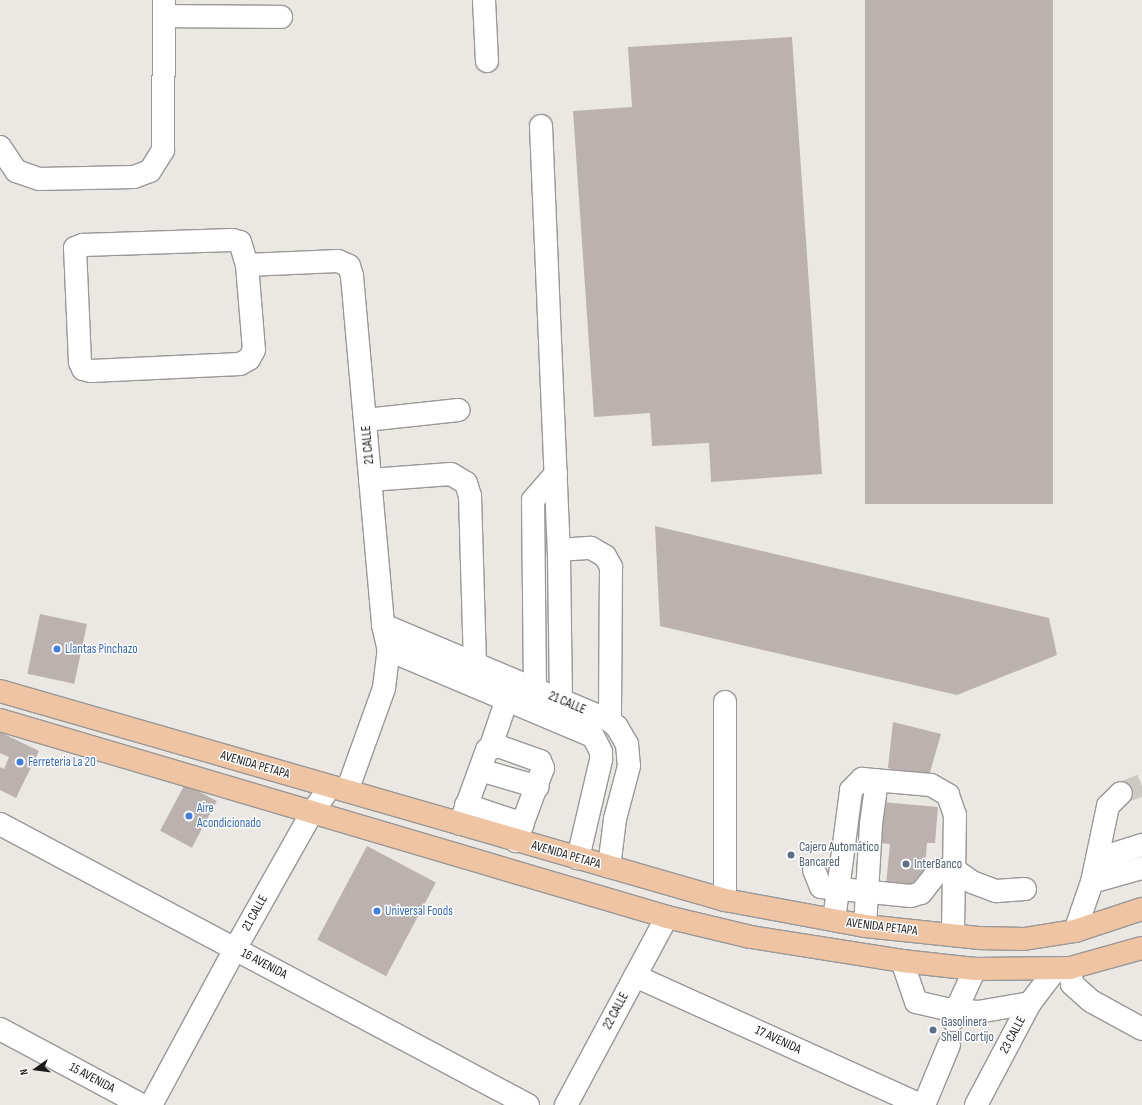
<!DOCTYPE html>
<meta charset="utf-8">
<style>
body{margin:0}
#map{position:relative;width:1142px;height:1105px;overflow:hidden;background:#ebe7e2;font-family:"Sofia Sans Condensed",sans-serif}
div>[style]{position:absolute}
.building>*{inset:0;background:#bbb2af;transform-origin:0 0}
.minor-tunnel>*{height:22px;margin-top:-11px;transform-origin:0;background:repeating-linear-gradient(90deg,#ccc8c4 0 22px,transparent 0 33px)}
.roads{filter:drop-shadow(1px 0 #989898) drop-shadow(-1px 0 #989898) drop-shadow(0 1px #989898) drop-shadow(0 -1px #989898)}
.minor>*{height:22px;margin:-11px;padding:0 11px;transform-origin:11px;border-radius:11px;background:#fff}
.major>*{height:22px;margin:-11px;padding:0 11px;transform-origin:11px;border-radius:11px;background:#efc4a3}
.dots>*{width:11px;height:11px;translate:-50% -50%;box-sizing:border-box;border:2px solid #fff;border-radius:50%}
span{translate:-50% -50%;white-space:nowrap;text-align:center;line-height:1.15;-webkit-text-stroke:3px #fff;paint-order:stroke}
.street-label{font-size:13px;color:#1b1b1b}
.shop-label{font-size:13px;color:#366cbe}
.left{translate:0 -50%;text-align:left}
.service-label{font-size:13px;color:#4e5e75}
.north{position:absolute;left:16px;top:1049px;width:40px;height:40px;-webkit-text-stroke:3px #fff;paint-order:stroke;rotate:256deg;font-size:11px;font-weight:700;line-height:16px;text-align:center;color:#1b1b1b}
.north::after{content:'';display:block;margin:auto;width:14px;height:18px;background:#1b1b1b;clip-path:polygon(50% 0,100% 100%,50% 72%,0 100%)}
</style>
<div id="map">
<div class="building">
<div style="left:865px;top:0;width:188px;height:504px"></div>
<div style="clip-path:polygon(792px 37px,822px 474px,711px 482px,709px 443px,652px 446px,650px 413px,594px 417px,573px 111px,632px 107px,628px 47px)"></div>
<div style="clip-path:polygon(655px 526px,1049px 618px,1057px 655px,957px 695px,660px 626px)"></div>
<div style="left:40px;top:614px;width:48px;height:61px;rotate:12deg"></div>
<div style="clip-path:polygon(893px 722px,941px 734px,928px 779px,888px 768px)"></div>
<div style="clip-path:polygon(0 732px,39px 751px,16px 798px,0 790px,0 767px,4px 769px,9px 757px,0 753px)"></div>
<div style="left:185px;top:784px;width:36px;height:53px;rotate:28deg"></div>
<div style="clip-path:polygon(882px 802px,938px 807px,935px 843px,927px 843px,923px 888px,886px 885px,890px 844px,878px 843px)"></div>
<div style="left:367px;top:846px;width:78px;height:106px;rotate:28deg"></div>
</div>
<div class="minor-tunnel">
<div style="left:1121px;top:793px;width:22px;rotate:-21deg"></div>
</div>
<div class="roads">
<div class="minor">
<div style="left:484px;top:0;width:61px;rotate:87.2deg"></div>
<div style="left:165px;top:16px;width:116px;rotate:0.5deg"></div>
<div style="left:541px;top:126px;width:424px;rotate:87.6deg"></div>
<div style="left:0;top:147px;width:29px;rotate:56deg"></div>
<div style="left:16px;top:171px;width:24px;rotate:19deg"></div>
<div style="left:39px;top:179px;width:95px;rotate:-1.2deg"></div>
<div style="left:134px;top:177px;width:17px;rotate:-21deg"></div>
<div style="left:150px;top:171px;width:25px;rotate:-58deg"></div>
<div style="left:163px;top:150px;width:150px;rotate:-89.6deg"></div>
<div style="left:232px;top:240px;width:8px;rotate:14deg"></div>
<div style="left:240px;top:242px;width:24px;rotate:73deg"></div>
<div style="left:247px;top:265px;width:85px;rotate:85.3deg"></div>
<div style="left:254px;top:350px;width:10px;rotate:119deg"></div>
<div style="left:249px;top:359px;width:10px;rotate:151deg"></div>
<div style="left:240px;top:364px;width:149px;rotate:177.3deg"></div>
<div style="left:91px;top:371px;width:8px;rotate:-166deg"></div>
<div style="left:83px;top:369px;width:8px;rotate:-113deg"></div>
<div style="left:80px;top:362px;width:114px;rotate:-92.5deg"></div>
<div style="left:75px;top:248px;width:9px;rotate:-21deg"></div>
<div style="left:83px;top:245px;width:149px;rotate:-1.9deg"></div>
<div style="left:247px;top:265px;width:91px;rotate:-2.5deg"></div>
<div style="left:338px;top:261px;width:12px;rotate:24deg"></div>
<div style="left:349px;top:266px;width:10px;rotate:73deg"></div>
<div style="left:352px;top:276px;width:350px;rotate:84.9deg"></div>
<div style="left:383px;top:625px;width:26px;rotate:77deg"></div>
<div style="left:389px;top:650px;width:221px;rotate:22.9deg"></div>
<div style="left:593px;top:736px;width:18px;rotate:63deg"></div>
<div style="left:601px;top:752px;width:8px;rotate:90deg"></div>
<div style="left:601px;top:760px;width:101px;rotate:103.2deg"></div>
<div style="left:366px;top:420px;width:93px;rotate:-6.2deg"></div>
<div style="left:370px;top:480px;width:81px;rotate:-4.2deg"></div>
<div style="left:451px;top:474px;width:17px;rotate:31deg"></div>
<div style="left:466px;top:483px;width:14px;rotate:73deg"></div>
<div style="left:470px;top:496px;width:168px;rotate:88.3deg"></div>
<div style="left:383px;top:625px;width:246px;rotate:22.9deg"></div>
<div style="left:610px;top:721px;width:9px;rotate:41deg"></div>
<div style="left:617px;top:727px;width:20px;rotate:60deg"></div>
<div style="left:627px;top:744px;width:22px;rotate:85deg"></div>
<div style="left:629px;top:766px;width:55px;rotate:104.8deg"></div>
<div style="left:615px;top:819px;width:48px;rotate:97.1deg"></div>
<div style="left:535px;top:689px;width:189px;rotate:-90.6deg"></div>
<div style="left:533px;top:500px;width:35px;rotate:-49deg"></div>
<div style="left:561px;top:701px;width:151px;rotate:-90.8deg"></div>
<div style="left:559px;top:550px;width:32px;rotate:-4deg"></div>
<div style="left:591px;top:548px;width:16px;rotate:30deg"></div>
<div style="left:605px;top:556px;width:13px;rotate:61deg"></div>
<div style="left:611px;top:567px;width:154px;rotate:90.4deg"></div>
<div style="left:725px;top:702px;width:198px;rotate:90deg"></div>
<div style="left:491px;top:746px;width:50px;rotate:-71.2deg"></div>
<div style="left:480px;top:770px;width:60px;rotate:16.3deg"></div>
<div style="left:347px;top:791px;width:109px;rotate:-70.2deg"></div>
<div style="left:384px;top:688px;width:38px;rotate:-83deg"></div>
<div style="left:466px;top:805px;width:60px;rotate:18.4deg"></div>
<div style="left:0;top:824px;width:598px;rotate:28.02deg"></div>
<div style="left:460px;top:824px;width:79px;rotate:-70deg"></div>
<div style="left:487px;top:750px;width:12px;rotate:-20deg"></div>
<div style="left:498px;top:746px;width:45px;rotate:19.7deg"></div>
<div style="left:540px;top:761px;width:8px;rotate:67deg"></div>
<div style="left:543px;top:768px;width:78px;rotate:110.3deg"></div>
<div style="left:1098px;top:859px;width:46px;rotate:-17.7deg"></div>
<div style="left:814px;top:870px;width:18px;rotate:68deg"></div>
<div style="left:821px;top:887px;width:90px;rotate:5.7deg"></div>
<div style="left:911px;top:896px;width:10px;rotate:-17deg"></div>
<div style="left:921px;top:893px;width:28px;rotate:-52deg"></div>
<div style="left:938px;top:871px;width:14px;rotate:-12deg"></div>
<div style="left:952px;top:868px;width:24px;rotate:35deg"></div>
<div style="left:972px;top:882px;width:26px;rotate:21deg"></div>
<div style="left:996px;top:891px;width:29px;rotate:-4deg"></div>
<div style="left:1092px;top:882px;width:52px;rotate:-15.6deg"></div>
<div style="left:834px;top:920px;width:131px;rotate:-82.5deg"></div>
<div style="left:851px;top:790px;width:16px;rotate:-45deg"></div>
<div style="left:862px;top:779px;width:69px;rotate:5deg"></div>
<div style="left:931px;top:785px;width:20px;rotate:30deg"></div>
<div style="left:948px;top:795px;width:21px;rotate:71deg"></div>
<div style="left:955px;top:815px;width:120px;rotate:91deg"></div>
<div style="left:865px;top:926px;width:102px;rotate:-86.6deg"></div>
<div style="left:871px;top:824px;width:44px;rotate:-82.2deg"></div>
<div style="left:1075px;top:931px;width:52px;rotate:-70.9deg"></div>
<div style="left:1092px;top:882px;width:78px;rotate:-78.1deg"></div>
<div style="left:1108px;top:806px;width:18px;rotate:-45deg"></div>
<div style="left:902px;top:961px;width:43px;rotate:71.1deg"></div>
<div style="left:916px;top:1002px;width:35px;rotate:13deg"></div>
<div style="left:950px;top:1010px;width:9px;rotate:-27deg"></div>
<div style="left:958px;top:1006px;width:41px;rotate:-65.3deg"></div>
<div style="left:1070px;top:968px;width:16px;rotate:83deg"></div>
<div style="left:1072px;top:984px;width:25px;rotate:42deg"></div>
<div style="left:1091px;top:1001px;width:58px;rotate:28.8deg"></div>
<div style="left:635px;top:976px;width:314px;rotate:24.3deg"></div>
<div style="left:953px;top:1020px;width:10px;rotate:-79deg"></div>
<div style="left:955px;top:1010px;width:23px;rotate:5deg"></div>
<div style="left:978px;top:1012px;width:53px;rotate:-9.8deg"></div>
<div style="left:0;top:1029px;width:161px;rotate:28.2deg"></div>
<div style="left:151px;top:1105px;width:177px;rotate:-61.7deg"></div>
<div style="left:235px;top:949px;width:155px;rotate:-60.6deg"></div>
<div style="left:311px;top:814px;width:33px;rotate:-55deg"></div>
<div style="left:566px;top:1105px;width:213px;rotate:-61.8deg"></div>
<div style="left:924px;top:1105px;width:65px;rotate:-67.4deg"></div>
<div style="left:976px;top:1105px;width:115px;rotate:-62.1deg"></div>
<div style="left:1030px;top:1003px;width:43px;rotate:-52.6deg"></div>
</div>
<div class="major">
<div style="left:0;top:691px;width:755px;rotate:16.08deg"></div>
<div style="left:725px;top:900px;width:142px;rotate:10.5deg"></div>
<div style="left:865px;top:926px;width:116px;rotate:6deg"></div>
<div style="left:980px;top:938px;width:44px;rotate:1.3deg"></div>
<div style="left:1024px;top:939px;width:52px;rotate:-8.9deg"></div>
<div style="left:1075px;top:931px;width:71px;rotate:-18.2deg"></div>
<div style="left:0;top:720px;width:695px;rotate:16.45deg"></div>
<div style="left:667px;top:917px;width:86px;rotate:13.4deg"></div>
<div style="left:751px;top:937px;width:153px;rotate:9deg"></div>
<div style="left:902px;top:961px;width:73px;rotate:6.3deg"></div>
<div style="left:975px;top:969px;width:95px;rotate:-0.6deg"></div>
<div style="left:1070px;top:968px;width:75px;rotate:-15.5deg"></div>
</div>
</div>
<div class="dots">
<div style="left:57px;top:649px;background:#3f7fe0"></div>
<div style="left:20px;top:762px;background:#3f7fe0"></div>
<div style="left:189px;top:816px;background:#3f7fe0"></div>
<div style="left:791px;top:855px;background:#5c6f8a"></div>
<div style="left:906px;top:864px;background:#5c6f8a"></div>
<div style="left:377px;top:911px;background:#3f7fe0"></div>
<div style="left:933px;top:1030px;background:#5c6f8a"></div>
</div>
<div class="street-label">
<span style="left:368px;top:445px;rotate:-95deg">21 CALLE</span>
<span style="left:567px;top:703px;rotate:23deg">21 CALLE</span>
<span style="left:255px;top:765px;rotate:16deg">AVENIDA PETAPA</span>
<span style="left:566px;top:855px;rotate:16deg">AVENIDA PETAPA</span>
<span style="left:255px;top:913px;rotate:-61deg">21 CALLE</span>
<span style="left:882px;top:927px;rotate:7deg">AVENIDA PETAPA</span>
<span style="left:264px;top:964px;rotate:28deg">16 AVENIDA</span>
<span style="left:616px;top:1011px;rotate:-62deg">22 CALLE</span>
<span style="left:1013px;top:1035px;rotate:-62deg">23 CALLE</span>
<span style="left:778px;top:1040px;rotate:25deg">17 AVENIDA</span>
<span style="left:92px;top:1078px;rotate:28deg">15 AVENIDA</span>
</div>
<div class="shop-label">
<span class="left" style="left:65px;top:649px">Llantas Pinchazo</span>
<span class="left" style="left:28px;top:762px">Ferreteria La 20</span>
<span class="left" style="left:197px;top:816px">Aire<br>Acondicionado</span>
<span class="left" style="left:385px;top:911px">Universal Foods</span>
</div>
<div class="service-label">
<span class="left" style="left:799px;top:855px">Cajero Automático<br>Bancared</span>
<span class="left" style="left:914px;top:864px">InterBanco</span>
<span class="left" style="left:941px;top:1030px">Gasolinera<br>Shell Cortijo</span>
</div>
<div class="north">N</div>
</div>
